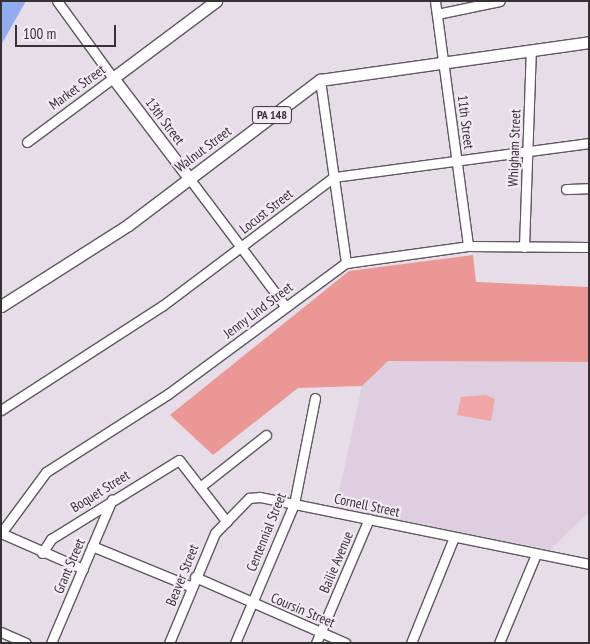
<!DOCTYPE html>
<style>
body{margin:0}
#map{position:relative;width:590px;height:644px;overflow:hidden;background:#e7dde8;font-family:"PT Sans Narrow",sans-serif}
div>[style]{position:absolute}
.built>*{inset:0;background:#decee0}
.green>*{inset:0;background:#f0a6a5}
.forest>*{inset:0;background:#ea9796}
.water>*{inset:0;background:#90aeef}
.roads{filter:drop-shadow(1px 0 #605761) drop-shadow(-1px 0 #605761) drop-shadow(0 1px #605761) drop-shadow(0 -1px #605761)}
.minor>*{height:9px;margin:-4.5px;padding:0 4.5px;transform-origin:4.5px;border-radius:4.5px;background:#fff}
.major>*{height:11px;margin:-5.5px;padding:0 5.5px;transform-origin:5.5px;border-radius:5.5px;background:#fff}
span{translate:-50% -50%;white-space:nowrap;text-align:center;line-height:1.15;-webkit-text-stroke:4px #f4eaf6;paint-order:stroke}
.shield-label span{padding:1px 4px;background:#f4eaf6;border:1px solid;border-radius:4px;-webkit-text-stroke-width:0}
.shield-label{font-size:12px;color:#353135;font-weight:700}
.street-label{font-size:14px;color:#353135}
.frame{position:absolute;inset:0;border:2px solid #353135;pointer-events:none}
.scale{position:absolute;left:15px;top:25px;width:101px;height:22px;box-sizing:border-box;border:2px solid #353135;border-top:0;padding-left:6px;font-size:15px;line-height:18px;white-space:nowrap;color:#353135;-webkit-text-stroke:4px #f4eaf6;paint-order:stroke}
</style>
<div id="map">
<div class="built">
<div style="clip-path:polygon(387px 361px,589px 362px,589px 512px,550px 550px,336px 507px,362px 386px)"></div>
</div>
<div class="green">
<div style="clip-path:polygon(486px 395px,495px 399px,491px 421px,457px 415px,461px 397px)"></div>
</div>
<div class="forest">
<div style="clip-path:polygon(473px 255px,476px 282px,589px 287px,589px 362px,388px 361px,362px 386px,298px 388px,213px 455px,170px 415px,349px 271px)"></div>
</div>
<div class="water">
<div style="clip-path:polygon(1px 1px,26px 1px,1px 45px)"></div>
</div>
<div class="roads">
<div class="minor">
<div style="left:435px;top:1px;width:247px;rotate:82.3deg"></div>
<div style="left:437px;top:14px;width:64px;rotate:-11.7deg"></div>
<div style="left:320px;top:80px;width:185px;rotate:81.9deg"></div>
<div style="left:27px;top:142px;width:107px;rotate:-36.7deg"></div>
<div style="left:113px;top:78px;width:95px;rotate:-126deg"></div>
<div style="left:189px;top:178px;width:161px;rotate:53.1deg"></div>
<div style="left:566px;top:189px;width:23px;rotate:-2deg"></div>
<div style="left:524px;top:247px;width:196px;rotate:-88deg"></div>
<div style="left:1px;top:410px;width:192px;rotate:-32.9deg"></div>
<div style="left:162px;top:306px;width:215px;rotate:-36.9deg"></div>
<div style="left:334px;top:177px;width:257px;rotate:-7.6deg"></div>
<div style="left:200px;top:487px;width:84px;rotate:-38.2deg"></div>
<div style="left:92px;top:546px;width:108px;rotate:22.3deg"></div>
<div style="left:42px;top:553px;width:17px;rotate:-57deg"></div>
<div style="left:51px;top:539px;width:150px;rotate:-31.7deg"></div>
<div style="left:179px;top:460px;width:78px;rotate:52.3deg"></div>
<div style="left:83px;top:569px;width:90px;rotate:-156.3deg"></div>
<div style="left:1px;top:533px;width:76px;rotate:-53.6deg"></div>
<div style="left:46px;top:472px;width:145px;rotate:-32.6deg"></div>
<div style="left:168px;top:394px;width:221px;rotate:-36.4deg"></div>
<div style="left:346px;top:263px;width:123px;rotate:-7.9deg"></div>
<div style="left:468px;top:246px;width:121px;rotate:0.5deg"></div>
<div style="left:195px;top:577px;width:164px;rotate:23.7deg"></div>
<div style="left:1px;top:632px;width:27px;rotate:24deg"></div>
<div style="left:51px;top:643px;width:156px;rotate:-67deg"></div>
<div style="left:169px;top:643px;width:119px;rotate:-67.3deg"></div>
<div style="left:215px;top:533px;width:49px;rotate:-45.8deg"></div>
<div style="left:249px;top:498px;width:11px;rotate:-5deg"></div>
<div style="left:260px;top:497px;width:336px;rotate:11.5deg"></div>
<div style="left:235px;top:643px;width:151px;rotate:-67deg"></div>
<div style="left:294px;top:504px;width:108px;rotate:-78.8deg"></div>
<div style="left:316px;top:643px;width:135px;rotate:-66.9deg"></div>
<div style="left:411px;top:643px;width:114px;rotate:-67.9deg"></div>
<div style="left:499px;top:643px;width:96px;rotate:-67.4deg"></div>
</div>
<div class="major">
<div style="left:189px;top:178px;width:126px;rotate:-127.2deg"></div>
<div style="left:113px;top:78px;width:129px;rotate:-36.8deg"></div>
<div style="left:1px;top:306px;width:151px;rotate:-32.5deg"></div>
<div style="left:128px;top:225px;width:241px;rotate:-37.1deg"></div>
<div style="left:320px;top:80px;width:272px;rotate:-8deg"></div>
</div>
</div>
<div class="shield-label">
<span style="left:272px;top:115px">PA 148</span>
</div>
<div class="street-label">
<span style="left:77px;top:87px;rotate:-36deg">Market Street</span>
<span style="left:165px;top:121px;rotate:53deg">13th Street</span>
<span style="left:466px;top:122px;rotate:83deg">11th Street</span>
<span style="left:514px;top:148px;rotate:-88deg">Whigham Street</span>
<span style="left:203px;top:149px;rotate:-37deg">Walnut Street</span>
<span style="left:266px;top:211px;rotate:-38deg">Locust Street</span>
<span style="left:258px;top:310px;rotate:-37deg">Jenny Lind Street</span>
<span style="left:100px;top:491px;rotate:-32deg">Boquet Street</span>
<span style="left:367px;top:505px;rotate:12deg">Cornell Street</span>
<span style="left:266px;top:532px;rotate:-68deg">Centennial Street</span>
<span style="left:336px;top:562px;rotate:-67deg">Bailie Avenue</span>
<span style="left:69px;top:566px;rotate:-67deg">Grant Street</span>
<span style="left:182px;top:575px;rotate:-68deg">Beaver Street</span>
<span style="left:303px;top:610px;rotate:23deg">Coursin Street</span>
</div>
<div class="frame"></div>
<div class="scale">100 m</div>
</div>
